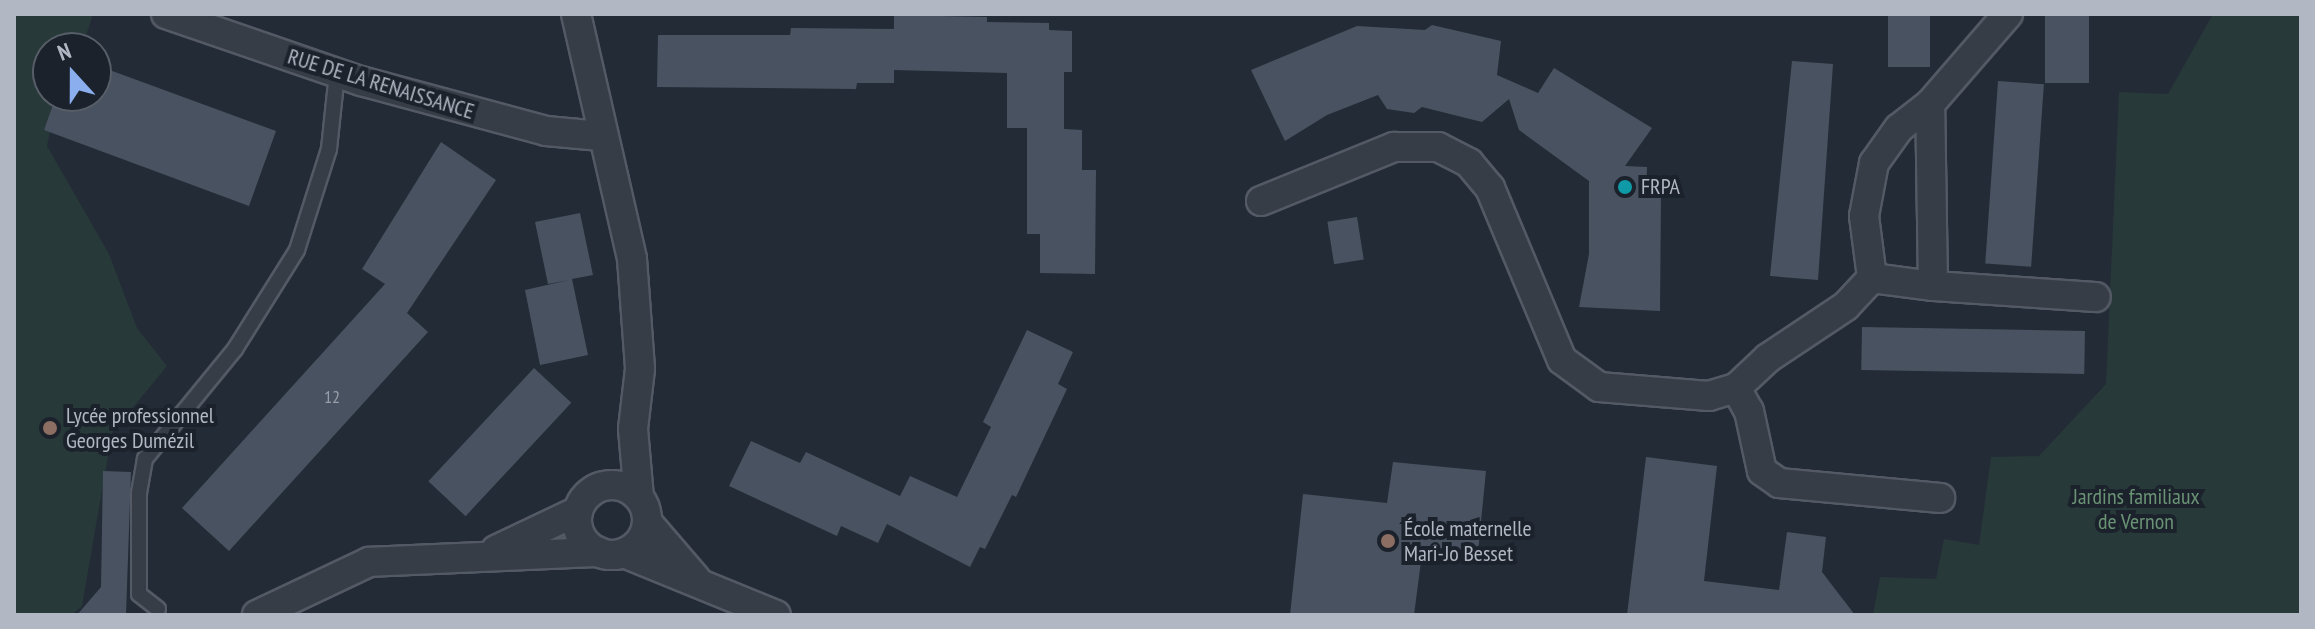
<!DOCTYPE html>
<meta charset="utf-8">
<style>
body{margin:0}
#map{position:relative;width:2315px;height:629px;overflow:hidden;background:#232b36;font-family:"PT Sans Narrow",sans-serif}
div>[style]{position:absolute}
.green>*{inset:0;background:#283939}
.building>*{inset:0;background:#495260;transform-origin:0 0}
.roads{filter:drop-shadow(2px 0 #545a65) drop-shadow(-2px 0 #545a65) drop-shadow(0 2px #545a65) drop-shadow(0 -2px #545a65)}
.service>*{height:14px;margin:-7px;padding:0 7px;transform-origin:7px;border-radius:7px;background:#363d47}
.minor>*{height:28px;margin:-14px;padding:0 14px;transform-origin:14px;border-radius:14px;background:#363d47}
.minor>.ring{margin:-14px;padding:0;box-sizing:content-box;background:none;border:28px solid #363d47;border-radius:50%}
.dots>*{width:22px;height:22px;translate:-50% -50%;box-sizing:border-box;border:4px solid #1b222c;border-radius:50%}
span{translate:-50% -50%;white-space:nowrap;text-align:center;line-height:1.15;-webkit-text-stroke:8px #1b222c;paint-order:stroke}
.number-label{font-size:18px;color:#979eaa}
.number-label span{-webkit-text-stroke-width:0}
.street-label{font-size:22px;color:#b1b7c3}
.poi-label{font-size:22px;color:#b1b7c3}
.left{translate:0 -50%;text-align:left}
.park-label{font-size:22px;color:#6a9274}
.frame{position:absolute;inset:0;border:16px solid #b1b7c3;pointer-events:none}
.north{position:absolute;left:32px;top:32px;width:80px;height:80px;box-sizing:border-box;background:#1b222c;border:2px solid #575e68;border-radius:50%;rotate:339deg;font-size:22px;font-weight:700;line-height:32px;text-align:center;color:#b1b7c3}
.north::after{content:'';display:block;margin:auto;width:28px;height:36px;background:#8bafee;clip-path:polygon(50% 0,100% 100%,50% 72%,0 100%)}
</style>
<div id="map">
<div class="green">
<div style="clip-path:polygon(14px 14px,93px 14px,82px 48px,48px 48px,48px 96px,56px 96px,44px 130px,50px 132px,47px 146px,109px 254px,137px 328px,167px 366px,112px 433px,82px 606px,72px 615px,14px 615px)"></div>
<div style="clip-path:polygon(2213px 14px,2301px 14px,2301px 615px,1873px 615px,1880px 577px,1936px 579px,1944px 539px,1979px 545px,1991px 457px,2039px 456px,2106px 384px,2119px 92px,2168px 94px)"></div>
</div>
<div class="building">
<div style="left:1888px;top:14px;width:42px;height:53px"></div>
<div style="left:2045px;top:14px;width:44px;height:69px"></div>
<div style="clip-path:polygon(894px 15px,987px 17px,987px 22px,1049px 23px,1049px 30px,1072px 31px,1072px 72px,1064px 72px,1064px 129px,1082px 130px,1082px 170px,1096px 170px,1095px 274px,1040px 273px,1040px 234px,1027px 234px,1027px 128px,1007px 128px,1007px 73px,894px 70px,894px 83px,857px 83px,856px 89px,657px 87px,658px 35px,790px 35px,791px 28px,894px 29px)"></div>
<div style="clip-path:polygon(1432px 25px,1501px 41px,1497px 75px,1538px 93px,1554px 68px,1652px 128px,1625px 166px,1647px 167px,1646px 195px,1661px 196px,1660px 311px,1579px 307px,1589px 254px,1589px 181px,1519px 130px,1509px 99px,1482px 122px,1422px 107px,1414px 113px,1387px 109px,1378px 95px,1327px 115px,1285px 141px,1251px 70px,1357px 26px,1425px 30px)"></div>
<div style="clip-path:polygon(1792px 61px,1833px 64px,1818px 280px,1770px 276px)"></div>
<div style="clip-path:polygon(96px 65px,276px 131px,249px 206px,44px 130px,56px 96px,96px 96px)"></div>
<div style="left:1998px;top:81px;width:46px;height:183px;rotate:4deg"></div>
<div style="clip-path:polygon(441px 142px,496px 180px,407px 313px,428px 332px,229px 551px,182px 508px,385px 284px,362px 269px)"></div>
<div style="clip-path:polygon(580px 213px,593px 275px,572px 279px,588px 355px,540px 365px,525px 290px,569px 280px,548px 284px,535px 222px)"></div>
<div style="left:1357px;top:217px;width:43px;height:30px;rotate:81deg"></div>
<div style="left:1862px;top:327px;width:223px;height:43px;rotate:1deg"></div>
<div style="clip-path:polygon(1027px 330px,1073px 352px,1058px 384px,1067px 389px,1016px 497px,1012px 495px,985px 549px,980px 547px,970px 567px,887px 524px,878px 543px,841px 526px,837px 536px,729px 486px,751px 441px,800px 463px,806px 452px,900px 496px,910px 476px,957px 497px,991px 427px,983px 422px)"></div>
<div style="left:534px;top:368px;width:51px;height:155px;rotate:43deg"></div>
<div style="clip-path:polygon(1646px 457px,1717px 466px,1704px 581px,1779px 590px,1787px 532px,1826px 537px,1822px 572px,1855px 615px,1627px 615px)"></div>
<div style="clip-path:polygon(1393px 462px,1486px 471px,1478px 552px,1423px 546px,1414px 615px,1290px 615px,1303px 494px,1387px 503px)"></div>
<div style="clip-path:polygon(103px 471px,131px 472px,126px 615px,77px 615px,101px 587px)"></div>
</div>
<div class="roads">
<div class="service">
<div style="left:158px;top:609px;width:24px;rotate:-142deg"></div>
<div style="left:139px;top:594px;width:101px;rotate:-90deg"></div>
<div style="left:139px;top:493px;width:35px;rotate:-80deg"></div>
<div style="left:145px;top:459px;width:142px;rotate:-50.7deg"></div>
<div style="left:235px;top:349px;width:117px;rotate:-57.9deg"></div>
<div style="left:297px;top:250px;width:106px;rotate:-72.4deg"></div>
<div style="left:329px;top:149px;width:76px;rotate:-84deg"></div>
</div>
<div class="minor">
<div style="left:166px;top:14px;width:206px;rotate:19deg"></div>
<div style="left:361px;top:81px;width:192px;rotate:15.1deg"></div>
<div style="left:546px;top:131px;width:55px;rotate:5.2deg"></div>
<div style="left:576px;top:14px;width:251px;rotate:77.1deg"></div>
<div style="left:632px;top:259px;width:110px;rotate:85.8deg"></div>
<div style="left:640px;top:369px;width:60px;rotate:96.7deg"></div>
<div style="left:633px;top:429px;width:68px;rotate:85deg"></div>
<div style="left:1930px;top:104px;width:119px;rotate:-49.1deg"></div>
<div style="left:1261px;top:201px;width:144px;rotate:-22.1deg"></div>
<div style="left:1394px;top:147px;width:44px"></div>
<div style="left:1438px;top:147px;width:35px;rotate:27deg"></div>
<div style="left:1469px;top:163px;width:33px;rotate:50deg"></div>
<div style="left:1490px;top:188px;width:186px;rotate:67.3deg"></div>
<div style="left:1562px;top:360px;width:46px;rotate:36.1deg"></div>
<div style="left:1599px;top:387px;width:110px;rotate:4.7deg"></div>
<div style="left:1709px;top:396px;width:28px;rotate:-17deg"></div>
<div style="left:1872px;top:278px;width:38px;rotate:133deg"></div>
<div style="left:1846px;top:306px;width:94px;rotate:146.3deg"></div>
<div style="left:1768px;top:358px;width:44px;rotate:136.8deg"></div>
<div style="left:1736px;top:388px;width:26px;rotate:61deg"></div>
<div style="left:1749px;top:411px;width:61px;rotate:77.8deg"></div>
<div style="left:1762px;top:471px;width:21px;rotate:35deg"></div>
<div style="left:1779px;top:483px;width:162px;rotate:5.3deg"></div>
<div style="left:1933px;top:286px;width:182px;rotate:-90.9deg"></div>
<div style="left:1930px;top:104px;width:39px;rotate:142deg"></div>
<div style="left:1899px;top:128px;width:43px;rotate:125.5deg"></div>
<div style="left:1874px;top:163px;width:54px;rotate:100.7deg"></div>
<div style="left:1864px;top:216px;width:63px;rotate:82.6deg"></div>
<div style="left:1872px;top:278px;width:62px;rotate:7.5deg"></div>
<div style="left:1933px;top:286px;width:163px;rotate:3.9deg"></div>
<div class="ring" style="left:577px;top:485px;width:42px;height:42px"></div>
<div style="left:647px;top:522px;width:75px;rotate:49.3deg"></div>
<div style="left:496px;top:550px;width:91px;rotate:-25.4deg"></div>
<div style="left:624px;top:553px;width:164px;rotate:22.2deg"></div>
<div style="left:257px;top:615px;width:124px;rotate:-25.3deg"></div>
<div style="left:369px;top:562px;width:230px;rotate:-2.5deg"></div>
</div>
</div>
<div class="dots">
<div style="left:1625px;top:187px;background:#0f9aa8"></div>
<div style="left:50px;top:428px;background:#8d6e63"></div>
<div style="left:1388px;top:541px;background:#8d6e63"></div>
</div>
<div class="number-label">
<span style="left:332px;top:397px">12</span>
</div>
<div class="street-label">
<span style="left:381px;top:84px;rotate:17deg">RUE DE LA RENAISSANCE</span>
</div>
<div class="poi-label">
<span class="left" style="left:1641px;top:187px">FRPA</span>
<span class="left" style="left:66px;top:428px">Lycée professionnel<br>Georges Dumézil</span>
<span class="left" style="left:1404px;top:541px">École maternelle<br>Mari-Jo Besset</span>
</div>
<div class="park-label">
<span style="left:2136px;top:509px">Jardins familiaux<br>de Vernon</span>
</div>
<div class="frame"></div>
<div class="north">N</div>
</div>
